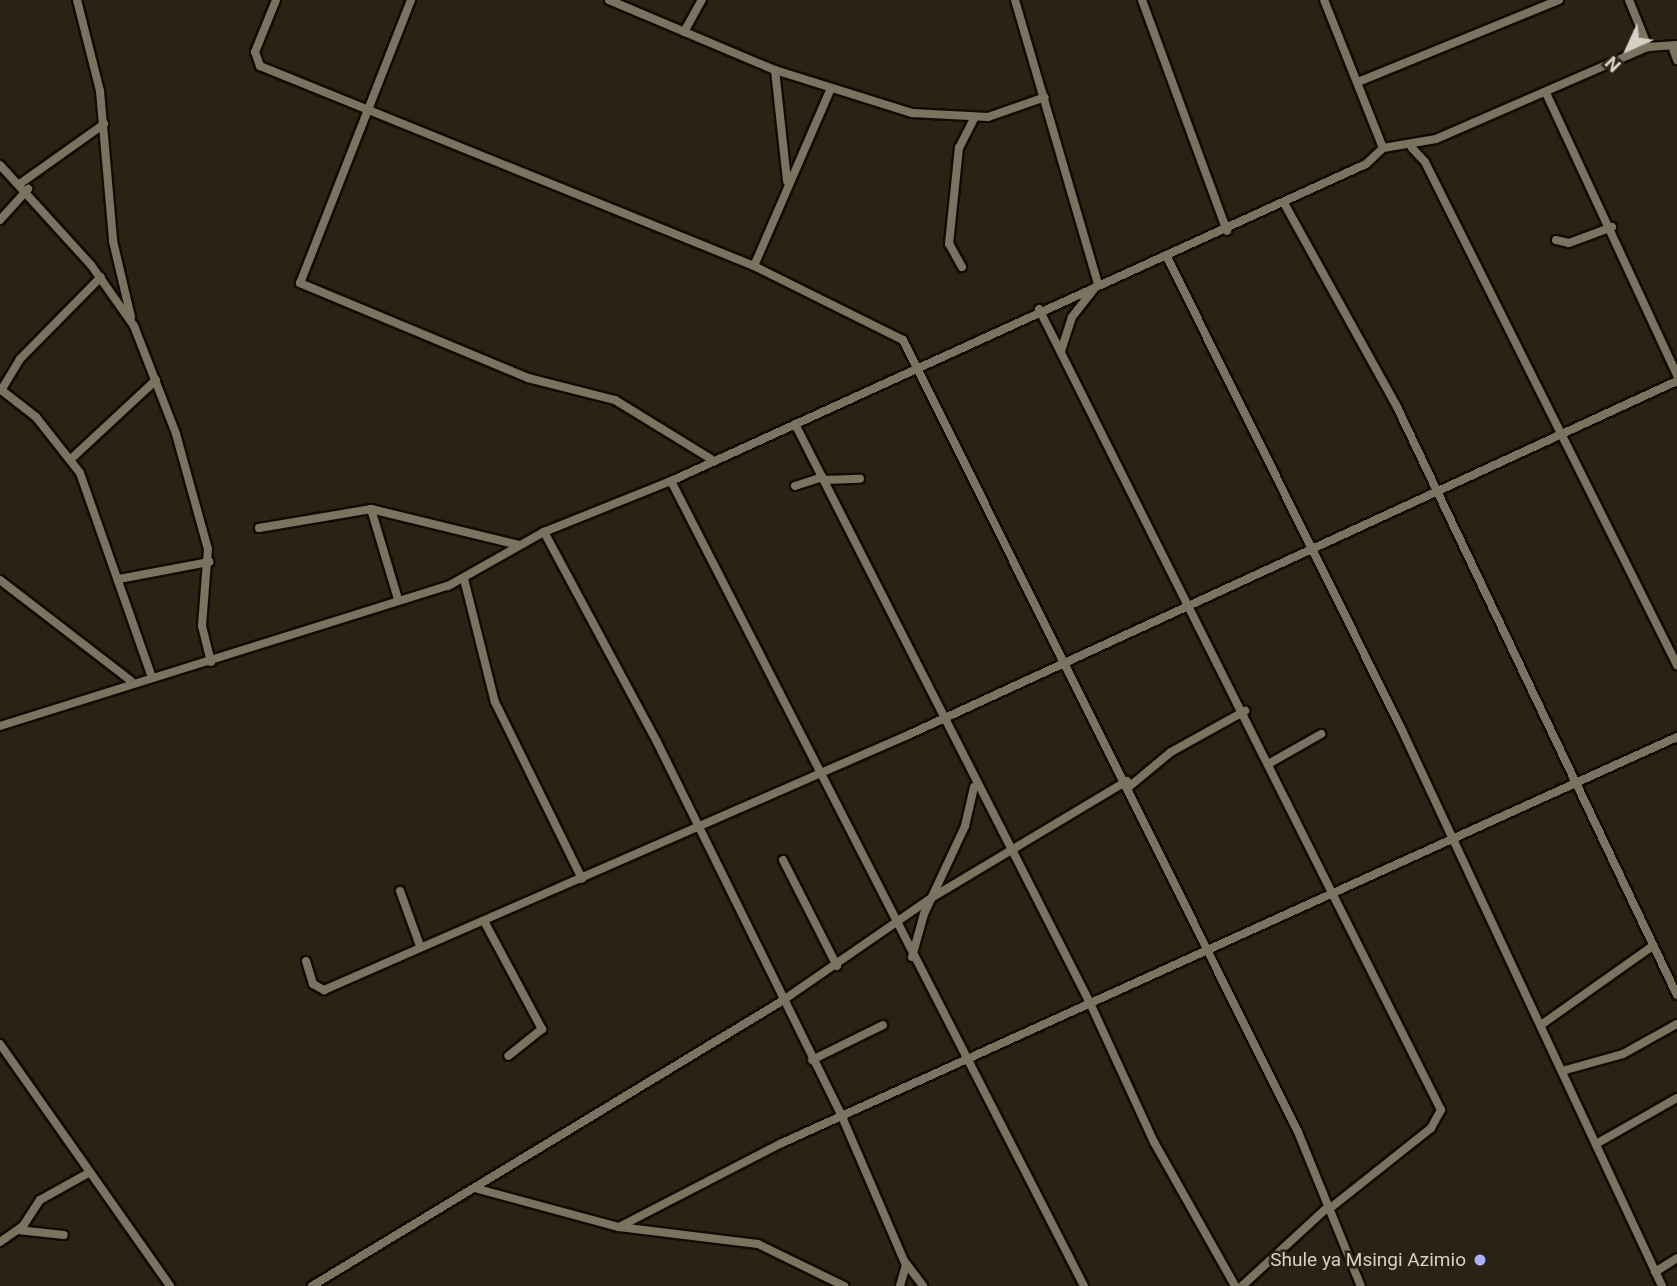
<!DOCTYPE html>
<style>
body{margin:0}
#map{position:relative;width:1677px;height:1286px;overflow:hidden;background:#2a2212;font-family:Roboto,sans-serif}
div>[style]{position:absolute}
.roads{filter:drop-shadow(2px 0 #120b01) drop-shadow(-2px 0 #120b01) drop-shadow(0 2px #120b01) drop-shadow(0 -2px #120b01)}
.minor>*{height:8px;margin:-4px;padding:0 4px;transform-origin:4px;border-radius:4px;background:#7b725f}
.dots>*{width:19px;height:19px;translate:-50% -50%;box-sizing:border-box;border:4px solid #2a2212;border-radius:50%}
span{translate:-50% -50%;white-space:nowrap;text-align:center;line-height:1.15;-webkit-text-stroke:5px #2a2212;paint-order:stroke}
.poi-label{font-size:19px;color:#d6d1c7}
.right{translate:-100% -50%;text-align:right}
.north{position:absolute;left:1593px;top:14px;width:70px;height:70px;-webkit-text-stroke:5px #2a2212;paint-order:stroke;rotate:225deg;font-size:19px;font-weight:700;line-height:28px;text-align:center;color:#d6d1c7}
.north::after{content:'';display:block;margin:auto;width:24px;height:32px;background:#d6d1c7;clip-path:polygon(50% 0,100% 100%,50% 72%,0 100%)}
</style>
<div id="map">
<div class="roads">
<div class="minor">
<div style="left:77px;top:0;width:94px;rotate:75.8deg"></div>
<div style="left:100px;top:91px;width:151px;rotate:85deg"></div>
<div style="left:113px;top:241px;width:78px;rotate:76.7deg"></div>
<div style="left:276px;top:0;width:56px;rotate:112deg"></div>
<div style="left:255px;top:52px;width:15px;rotate:70deg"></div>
<div style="left:260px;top:66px;width:533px;rotate:22.04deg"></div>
<div style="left:754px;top:266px;width:166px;rotate:26.4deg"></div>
<div style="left:903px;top:340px;width:885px;rotate:63.49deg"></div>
<div style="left:1298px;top:1132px;width:166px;rotate:67.8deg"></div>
<div style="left:411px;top:0;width:304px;rotate:111.4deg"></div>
<div style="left:300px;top:283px;width:247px;rotate:22.6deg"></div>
<div style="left:528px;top:378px;width:90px;rotate:14.2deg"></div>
<div style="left:615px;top:400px;width:113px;rotate:31.6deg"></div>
<div style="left:609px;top:0;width:180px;rotate:22.9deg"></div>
<div style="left:775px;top:70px;width:144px;rotate:17.4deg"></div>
<div style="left:912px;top:113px;width:76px;rotate:3deg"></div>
<div style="left:988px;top:117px;width:60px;rotate:-19.3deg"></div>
<div style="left:1015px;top:0;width:296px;rotate:73.7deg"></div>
<div style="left:1098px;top:284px;width:42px;rotate:128.2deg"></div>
<div style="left:1072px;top:317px;width:36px;rotate:108deg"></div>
<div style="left:1142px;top:0;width:246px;rotate:69.8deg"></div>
<div style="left:1629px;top:0;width:51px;rotate:68deg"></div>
<div style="left:684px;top:32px;width:37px;rotate:-61deg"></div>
<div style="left:1672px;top:46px;width:15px;rotate:70deg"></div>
<div style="left:775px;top:70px;width:112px;rotate:83.8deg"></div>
<div style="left:1358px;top:82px;width:217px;rotate:-22.2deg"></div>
<div style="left:1547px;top:95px;width:309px;rotate:65.1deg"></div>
<div style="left:1383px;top:148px;width:54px;rotate:-9.6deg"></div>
<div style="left:1436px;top:139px;width:231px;rotate:-23.5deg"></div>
<div style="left:1648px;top:47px;width:29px;rotate:-4deg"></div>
<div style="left:1412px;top:148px;width:19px;rotate:47deg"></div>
<div style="left:1425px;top:162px;width:563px;rotate:63.39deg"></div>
<div style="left:0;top:165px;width:135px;rotate:47.7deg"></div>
<div style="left:91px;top:265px;width:75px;rotate:54.8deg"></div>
<div style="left:134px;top:326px;width:116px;rotate:68.7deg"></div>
<div style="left:176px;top:434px;width:119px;rotate:74.5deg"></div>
<div style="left:208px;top:549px;width:77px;rotate:94.5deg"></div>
<div style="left:202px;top:626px;width:37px;rotate:76deg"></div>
<div style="left:21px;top:183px;width:102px;rotate:-35.4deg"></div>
<div style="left:1284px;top:203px;width:233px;rotate:61deg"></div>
<div style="left:1397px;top:407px;width:651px;rotate:64.54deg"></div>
<div style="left:0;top:220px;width:42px;rotate:-47.9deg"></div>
<div style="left:1556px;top:240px;width:13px;rotate:13deg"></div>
<div style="left:1569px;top:243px;width:46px;rotate:-20.4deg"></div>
<div style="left:1166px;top:255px;width:528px;rotate:63.58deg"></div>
<div style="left:1401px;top:728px;width:616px;rotate:64.93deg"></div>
<div style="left:754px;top:266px;width:192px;rotate:-66.6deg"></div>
<div style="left:962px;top:267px;width:26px;rotate:-119deg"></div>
<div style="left:949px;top:244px;width:97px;rotate:-84.1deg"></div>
<div style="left:959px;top:148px;width:35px;rotate:-63deg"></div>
<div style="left:1039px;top:309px;width:896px;rotate:63.35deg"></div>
<div style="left:1441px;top:1110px;width:21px;rotate:119deg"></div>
<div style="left:1431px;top:1128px;width:130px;rotate:141.5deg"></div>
<div style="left:0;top:389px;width:46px;rotate:37.9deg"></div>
<div style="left:36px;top:417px;width:71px;rotate:51.8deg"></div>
<div style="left:80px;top:473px;width:214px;rotate:70.6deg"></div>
<div style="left:2px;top:389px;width:35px;rotate:-59deg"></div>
<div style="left:20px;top:359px;width:115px;rotate:-45.4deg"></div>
<div style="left:795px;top:424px;width:650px;rotate:63deg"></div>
<div style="left:1090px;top:1003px;width:153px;rotate:65.3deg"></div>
<div style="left:1154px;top:1142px;width:165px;rotate:60.6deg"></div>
<div style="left:71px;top:459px;width:116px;rotate:-42.9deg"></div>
<div style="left:824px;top:480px;width:36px;rotate:-2deg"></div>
<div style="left:671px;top:481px;width:905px;rotate:62.84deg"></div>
<div style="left:795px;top:486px;width:29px;rotate:-18deg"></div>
<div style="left:371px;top:509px;width:94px;rotate:73.3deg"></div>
<div style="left:259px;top:528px;width:114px;rotate:-9.6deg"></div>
<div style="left:371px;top:509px;width:152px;rotate:13.7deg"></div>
<div style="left:544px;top:532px;width:238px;rotate:61.7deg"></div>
<div style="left:657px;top:742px;width:420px;rotate:63.7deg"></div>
<div style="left:843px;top:1119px;width:159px;rotate:66.7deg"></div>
<div style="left:906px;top:1265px;width:22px;rotate:106deg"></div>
<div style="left:119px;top:579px;width:92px;rotate:-10.7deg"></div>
<div style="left:464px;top:579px;width:127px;rotate:75.9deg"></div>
<div style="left:495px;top:702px;width:197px;rotate:63.8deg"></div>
<div style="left:0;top:580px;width:165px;rotate:37.6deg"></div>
<div style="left:0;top:726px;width:469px;rotate:-17.4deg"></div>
<div style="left:448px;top:586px;width:110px;rotate:-29.4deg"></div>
<div style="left:544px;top:532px;width:137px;rotate:-21.9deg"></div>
<div style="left:671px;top:481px;width:764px;rotate:-24.52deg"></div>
<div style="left:1366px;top:164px;width:23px;rotate:-43deg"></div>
<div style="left:1383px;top:148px;width:159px;rotate:-111.7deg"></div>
<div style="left:1270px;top:763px;width:59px;rotate:-29.6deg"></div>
<div style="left:1130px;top:786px;width:53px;rotate:-39.7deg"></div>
<div style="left:1171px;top:752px;width:85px;rotate:-29deg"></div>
<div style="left:783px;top:860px;width:119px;rotate:63deg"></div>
<div style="left:400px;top:891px;width:59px;rotate:70deg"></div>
<div style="left:484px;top:921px;width:123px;rotate:61.8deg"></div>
<div style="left:542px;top:1029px;width:43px;rotate:141.5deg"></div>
<div style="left:912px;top:957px;width:45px;rotate:-74.4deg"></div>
<div style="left:924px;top:914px;width:97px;rotate:-65deg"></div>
<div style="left:965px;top:826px;width:40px;rotate:-77deg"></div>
<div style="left:306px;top:961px;width:24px;rotate:73deg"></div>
<div style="left:313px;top:984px;width:13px;rotate:29deg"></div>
<div style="left:324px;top:990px;width:637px;rotate:-23.59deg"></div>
<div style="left:908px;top:735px;width:847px;rotate:-24.72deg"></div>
<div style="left:1541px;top:1025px;width:138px;rotate:-35.3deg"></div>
<div style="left:0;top:1044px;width:296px;rotate:54.9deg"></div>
<div style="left:812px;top:1060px;width:79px;rotate:-26.2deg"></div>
<div style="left:1562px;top:1071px;width:63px;rotate:-15.6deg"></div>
<div style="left:1623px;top:1054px;width:62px;rotate:-29.1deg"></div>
<div style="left:1596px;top:1144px;width:93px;rotate:-29.6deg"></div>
<div style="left:478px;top:1189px;width:146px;rotate:15.1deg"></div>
<div style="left:619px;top:1227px;width:140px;rotate:7deg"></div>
<div style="left:758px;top:1244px;width:96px;rotate:26deg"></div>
<div style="left:619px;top:1227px;width:183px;rotate:-27.3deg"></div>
<div style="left:782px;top:1143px;width:983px;rotate:-24.4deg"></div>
<div style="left:18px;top:1230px;width:46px;rotate:6.2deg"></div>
<div style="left:0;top:1242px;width:28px;rotate:-35deg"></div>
<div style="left:23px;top:1226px;width:31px;rotate:-57deg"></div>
<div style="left:40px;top:1200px;width:57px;rotate:-29.2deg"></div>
<div style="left:905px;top:1262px;width:30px;rotate:53deg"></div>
<div style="left:1655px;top:1272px;width:26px;rotate:-32deg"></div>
<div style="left:312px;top:1286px;width:550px;rotate:-31.23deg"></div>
<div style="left:782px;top:1001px;width:183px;rotate:-34.6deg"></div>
<div style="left:933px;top:897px;width:226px;rotate:-30.9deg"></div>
<div style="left:1242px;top:1286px;width:117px;rotate:-42.6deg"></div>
</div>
</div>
<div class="dots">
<div style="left:1480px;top:1260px;background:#a9b0fc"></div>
</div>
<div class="poi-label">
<span class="right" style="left:1466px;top:1260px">Shule ya Msingi Azimio</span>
</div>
<div class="north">N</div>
</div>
